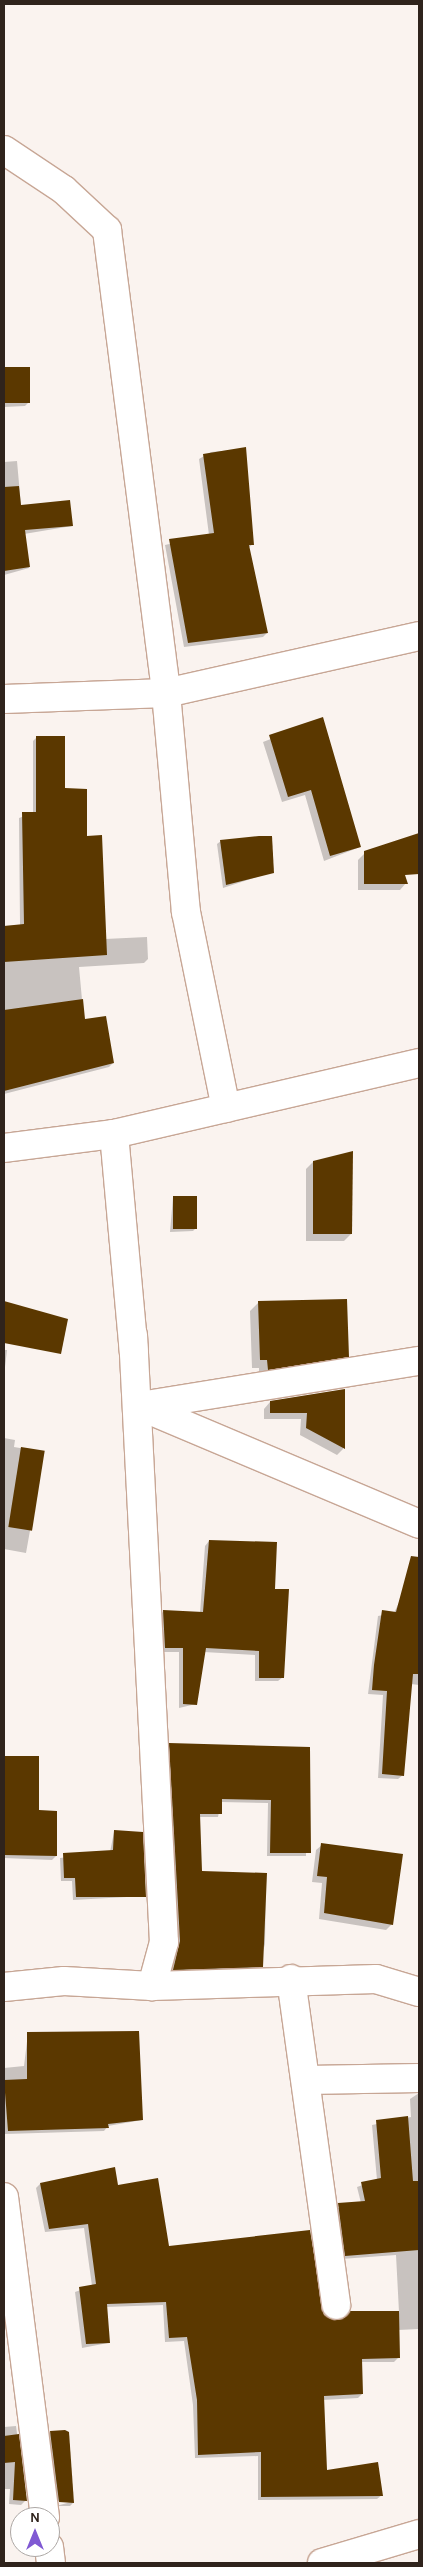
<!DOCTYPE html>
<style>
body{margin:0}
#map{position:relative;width:423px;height:2567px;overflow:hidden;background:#faf3ef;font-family:Karla,sans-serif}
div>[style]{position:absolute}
.shadow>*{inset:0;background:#0003}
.building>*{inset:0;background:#5b3800;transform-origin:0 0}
.roads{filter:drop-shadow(1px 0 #c7a695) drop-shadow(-1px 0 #c7a695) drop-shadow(0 1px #c7a695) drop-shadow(0 -1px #c7a695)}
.street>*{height:28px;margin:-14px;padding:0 14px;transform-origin:14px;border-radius:14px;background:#fff}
span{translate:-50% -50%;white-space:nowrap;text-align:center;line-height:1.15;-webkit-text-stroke:5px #fff;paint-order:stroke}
.frame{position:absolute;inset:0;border:5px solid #2f231c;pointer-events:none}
.north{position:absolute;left:10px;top:2507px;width:50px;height:50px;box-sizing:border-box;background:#fff;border:1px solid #aca7a4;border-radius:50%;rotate:0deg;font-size:14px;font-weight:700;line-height:20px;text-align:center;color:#2f231c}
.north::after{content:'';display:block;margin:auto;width:18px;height:22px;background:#8059d3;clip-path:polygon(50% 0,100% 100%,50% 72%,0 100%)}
</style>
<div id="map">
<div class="shadow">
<div style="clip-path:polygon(4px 368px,29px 368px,29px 402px,25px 406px,4px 407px)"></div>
<div style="clip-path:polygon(245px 449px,253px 544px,248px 548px,267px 633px,263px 637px,184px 647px,165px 545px,209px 535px,199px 459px,211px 452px)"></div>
<div style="clip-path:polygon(17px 461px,21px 506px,72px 526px,24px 534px,29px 568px,4px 575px,4px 462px)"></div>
<div style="clip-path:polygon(322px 719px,360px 847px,324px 861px,305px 795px,282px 802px,263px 742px)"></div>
<div style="clip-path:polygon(37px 737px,86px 837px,105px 939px,147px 937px,148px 959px,144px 963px,79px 967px,84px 1021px,113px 1063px,109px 1067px,4px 1094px,4px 926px,20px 925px,19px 818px,33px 813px,33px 741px)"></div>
<div style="clip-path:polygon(221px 841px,272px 872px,223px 888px,217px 844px)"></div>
<div style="clip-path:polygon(365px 853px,406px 883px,400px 890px,358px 890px,358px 860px)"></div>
<div style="clip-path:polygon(313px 1162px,351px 1234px,344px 1241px,306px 1241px,306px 1169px)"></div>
<div style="clip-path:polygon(173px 1197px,196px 1228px,193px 1231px,170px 1232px)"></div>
<div style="clip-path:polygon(259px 1302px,347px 1356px,339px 1365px,259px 1378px,259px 1368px,252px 1368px,250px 1311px)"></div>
<div style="clip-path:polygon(4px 1350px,7px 1350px,4px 1376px)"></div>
<div style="clip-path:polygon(344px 1390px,343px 1449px,337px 1455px,300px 1435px,301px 1419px,264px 1419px,264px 1409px,270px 1402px)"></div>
<div style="clip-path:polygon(4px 1438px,15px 1440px,14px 1447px,44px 1452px,26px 1553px,4px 1549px)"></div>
<div style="clip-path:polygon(209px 1541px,274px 1590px,288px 1591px,283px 1677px,278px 1681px,255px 1681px,255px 1655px,204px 1652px,196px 1704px,179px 1708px,179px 1652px,161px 1652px,159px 1616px,163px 1612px,200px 1613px,205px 1546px)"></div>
<div style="clip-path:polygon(401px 1598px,419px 1600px,419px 1685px,411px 1684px,403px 1775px,398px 1779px,378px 1778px,383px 1695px,368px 1694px,378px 1616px,394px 1613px)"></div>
<div style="clip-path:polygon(170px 1744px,308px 1748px,306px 1856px,267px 1856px,268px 1803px,221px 1802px,218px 1817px,199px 1817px,201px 1872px,266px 1875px,265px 1944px,258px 1970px,170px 1973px,177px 1946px,166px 1747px)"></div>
<div style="clip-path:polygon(38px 1757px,38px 1811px,56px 1856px,52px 1860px,4px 1858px,4px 1758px)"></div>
<div style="clip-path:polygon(114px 1832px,145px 1896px,73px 1900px,72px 1881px,61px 1881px,60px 1858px,110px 1852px)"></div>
<div style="clip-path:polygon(322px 1845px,392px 1924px,386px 1930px,319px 1919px,322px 1883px,312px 1882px,316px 1850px)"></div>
<div style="clip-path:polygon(28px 2033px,142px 2120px,108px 2126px,104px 2131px,5px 2134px,4px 2068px,24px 2066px)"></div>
<div style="clip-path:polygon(419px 2093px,419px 2329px,398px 2330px,398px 2358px,394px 2362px,361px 2362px,362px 2394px,358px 2398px,322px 2400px,325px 2472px,382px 2495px,377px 2499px,258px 2500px,258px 2456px,195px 2458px,193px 2405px,184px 2341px,165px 2342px,163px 2305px,106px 2307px,108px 2343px,82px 2348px,75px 2292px,92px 2286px,84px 2228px,45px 2232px,36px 2188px,40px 2184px,117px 2186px,168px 2248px,338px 2322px,399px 2312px,396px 2255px,341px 2259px,334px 2209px,361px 2203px,357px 2187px,377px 2180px,372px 2125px,411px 2117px,410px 2099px)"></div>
<div style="clip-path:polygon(16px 2426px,26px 2500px,21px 2505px,9px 2504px,10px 2489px,4px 2489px,4px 2427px)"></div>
<div style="clip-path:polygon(50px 2432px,73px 2503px,70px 2506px,56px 2506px,71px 2502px,55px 2501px,47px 2436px)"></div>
</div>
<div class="building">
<div style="left:4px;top:367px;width:26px;height:36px"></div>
<div style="clip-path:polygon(246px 447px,254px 545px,249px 545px,268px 633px,188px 643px,169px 539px,214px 533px,203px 454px)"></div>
<div style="clip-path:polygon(19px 486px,21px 505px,70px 500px,73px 526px,25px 530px,30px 567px,4px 571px,4px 487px)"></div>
<div style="clip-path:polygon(323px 717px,361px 847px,330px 856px,311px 790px,288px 797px,269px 735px)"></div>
<div style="clip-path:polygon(36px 736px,65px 736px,65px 788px,87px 789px,87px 836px,102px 835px,107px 955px,4px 962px,4px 926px,24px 924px,22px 812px,36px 812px)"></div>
<div style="clip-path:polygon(419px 833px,419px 874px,405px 875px,408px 884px,364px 884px,364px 851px)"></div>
<div style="clip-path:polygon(259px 836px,272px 836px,274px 873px,226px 885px,220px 840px)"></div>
<div style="clip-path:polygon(83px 999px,85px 1019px,106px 1016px,114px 1063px,4px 1091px,4px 1010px)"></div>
<div style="clip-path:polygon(353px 1151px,352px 1234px,313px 1234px,313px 1161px)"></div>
<div style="left:173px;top:1196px;width:24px;height:33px"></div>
<div style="clip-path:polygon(347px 1299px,349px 1357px,268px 1370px,267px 1360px,260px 1360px,258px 1301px)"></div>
<div style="clip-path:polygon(4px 1301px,68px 1319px,61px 1354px,4px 1343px)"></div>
<div style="clip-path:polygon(345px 1389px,345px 1449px,306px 1428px,307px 1413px,270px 1413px,270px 1401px)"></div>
<div style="left:21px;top:1447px;width:24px;height:81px;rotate:9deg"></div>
<div style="clip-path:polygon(209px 1540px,277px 1542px,275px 1589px,289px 1589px,284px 1678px,259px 1678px,259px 1651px,206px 1648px,197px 1705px,183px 1704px,183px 1648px,165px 1648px,163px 1610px,203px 1612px)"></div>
<div style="clip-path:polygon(411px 1556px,419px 1557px,419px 1674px,413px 1674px,404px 1776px,382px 1774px,387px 1691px,372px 1690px,374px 1665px,382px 1610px,396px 1612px)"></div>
<div style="clip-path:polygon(169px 1743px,310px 1747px,311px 1853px,270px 1853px,271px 1800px,222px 1799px,222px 1814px,200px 1814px,202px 1871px,267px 1873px,263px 1967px,173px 1970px,180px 1941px)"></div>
<div style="clip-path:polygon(4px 1756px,39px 1756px,39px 1810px,57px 1811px,57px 1856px,4px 1855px)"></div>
<div style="clip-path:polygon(114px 1830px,143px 1832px,146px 1897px,76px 1897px,75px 1878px,64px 1878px,63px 1853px,113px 1850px)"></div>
<div style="clip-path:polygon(321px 1843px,403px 1854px,393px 1925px,324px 1913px,327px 1877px,317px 1876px)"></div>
<div style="clip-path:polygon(139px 2031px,143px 2120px,108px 2124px,109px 2128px,8px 2131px,4px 2080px,27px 2079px,27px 2032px)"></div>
<div style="clip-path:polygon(408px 2116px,413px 2181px,419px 2181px,419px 2250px,345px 2256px,338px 2203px,365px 2201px,361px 2182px,381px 2178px,376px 2120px)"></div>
<div style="clip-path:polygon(115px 2167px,118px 2185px,158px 2178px,169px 2246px,310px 2230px,324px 2315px,338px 2320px,350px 2311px,399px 2311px,400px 2358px,362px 2359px,363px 2394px,324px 2396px,327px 2470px,378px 2462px,383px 2496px,261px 2497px,261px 2452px,198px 2455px,197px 2400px,187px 2337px,169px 2338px,166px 2302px,107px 2304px,110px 2343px,86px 2344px,79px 2287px,96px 2284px,88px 2224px,49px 2229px,40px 2183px)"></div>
<div style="clip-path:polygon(65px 2430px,69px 2432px,74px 2503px,59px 2502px,50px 2431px)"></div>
<div style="clip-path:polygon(19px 2434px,27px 2501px,13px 2500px,15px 2462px,4px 2463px,4px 2436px)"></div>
</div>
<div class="roads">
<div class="street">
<div style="left:4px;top:150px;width:72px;rotate:33.7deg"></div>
<div style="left:64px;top:190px;width:59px;rotate:42.9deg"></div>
<div style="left:107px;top:230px;width:467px;rotate:82.7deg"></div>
<div style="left:166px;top:693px;width:220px;rotate:84.8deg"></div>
<div style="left:186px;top:912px;width:200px;rotate:78.5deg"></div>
<div style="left:4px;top:699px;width:162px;rotate:-2.1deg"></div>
<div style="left:166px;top:693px;width:259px;rotate:-12.7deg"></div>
<div style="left:114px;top:1134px;width:219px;rotate:84.8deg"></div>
<div style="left:4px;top:1148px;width:111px;rotate:-7.3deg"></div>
<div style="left:114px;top:1134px;width:313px;rotate:-13.1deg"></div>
<div style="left:133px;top:1335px;width:608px;rotate:87.08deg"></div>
<div style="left:164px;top:1942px;width:46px;rotate:105.3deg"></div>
<div style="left:140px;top:1406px;width:303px;rotate:22.9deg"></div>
<div style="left:140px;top:1406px;width:283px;rotate:-9.2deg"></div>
<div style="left:291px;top:1979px;width:329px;rotate:82.1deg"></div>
<div style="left:4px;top:1987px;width:60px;rotate:-5.7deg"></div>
<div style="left:64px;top:1981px;width:88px;rotate:3.3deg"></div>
<div style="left:152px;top:1986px;width:224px;rotate:-1.8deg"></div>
<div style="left:376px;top:1979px;width:45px;rotate:16.8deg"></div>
<div style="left:307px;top:2080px;width:112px;rotate:-1deg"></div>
<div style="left:4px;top:2197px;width:323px;rotate:82.7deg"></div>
<div style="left:49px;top:2547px;width:16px;rotate:83deg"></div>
<div style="left:322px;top:2563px;width:101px;rotate:-16.6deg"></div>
</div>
</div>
<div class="frame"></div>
<div class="north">N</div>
</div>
